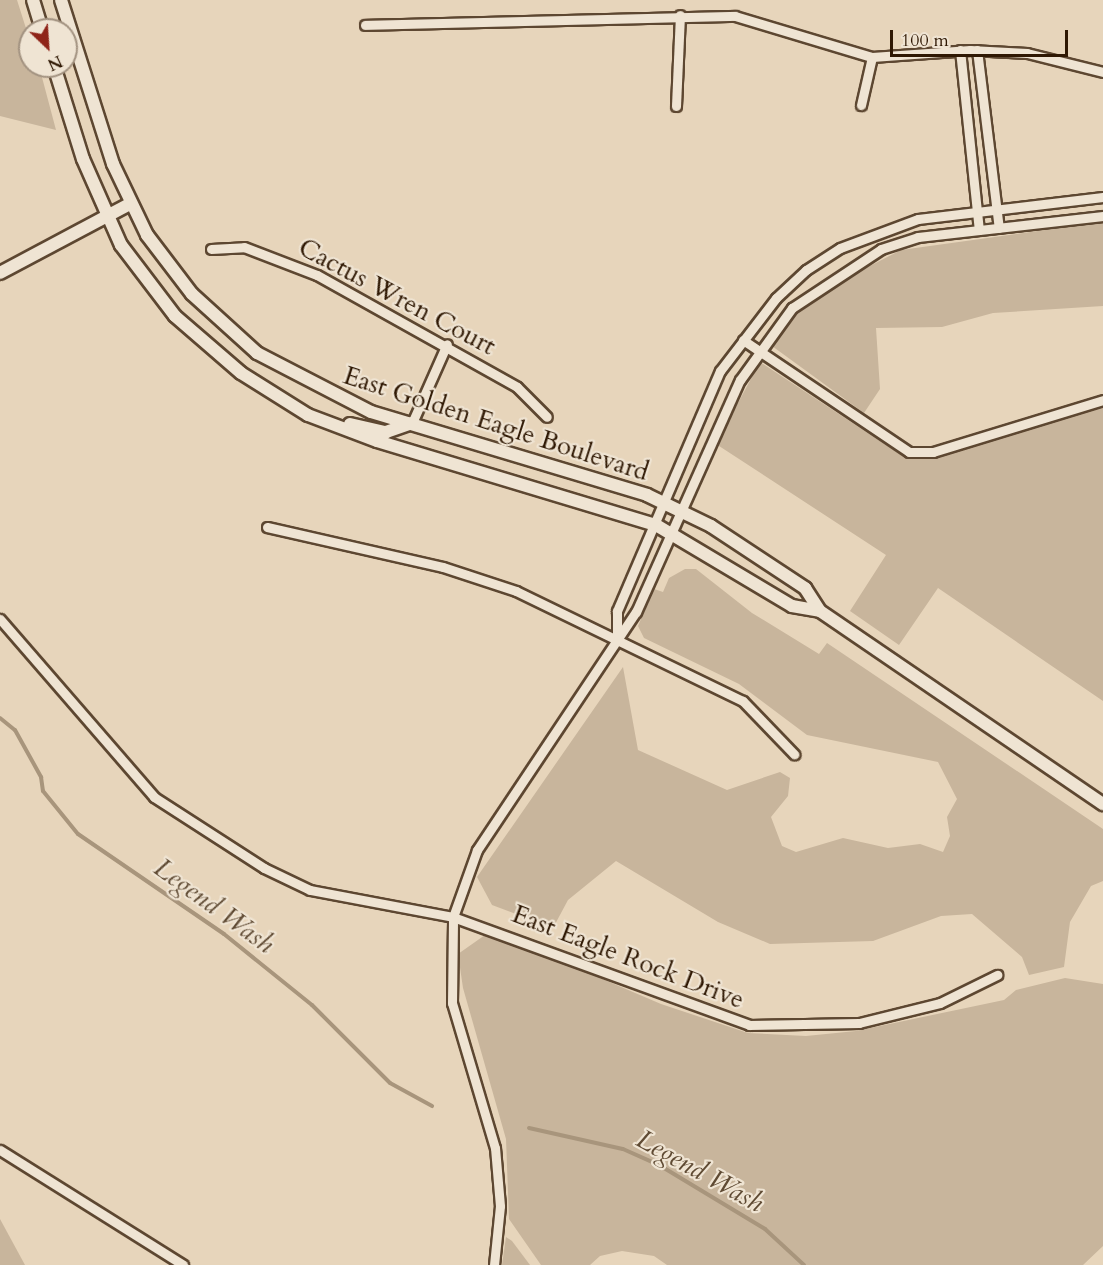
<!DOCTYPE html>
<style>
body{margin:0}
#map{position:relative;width:1103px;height:1265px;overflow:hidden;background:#e7d5bb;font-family:Cardo,serif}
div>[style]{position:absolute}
.green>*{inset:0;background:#c8b59c}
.stream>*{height:4px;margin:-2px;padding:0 2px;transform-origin:2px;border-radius:2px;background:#a8957c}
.roads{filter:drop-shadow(2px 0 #5d4731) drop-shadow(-2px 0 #5d4731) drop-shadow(0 2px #5d4731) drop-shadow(0 -2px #5d4731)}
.minor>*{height:9px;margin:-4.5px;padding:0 4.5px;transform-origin:4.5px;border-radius:4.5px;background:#efe4d3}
.tertiary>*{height:12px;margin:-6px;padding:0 6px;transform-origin:6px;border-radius:6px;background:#efe4d3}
span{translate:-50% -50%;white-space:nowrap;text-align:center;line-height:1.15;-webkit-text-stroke:4.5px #efe4d3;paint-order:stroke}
.street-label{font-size:26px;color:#2f1803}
.water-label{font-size:27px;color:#5f4a33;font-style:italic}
.north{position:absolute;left:18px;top:18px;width:60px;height:60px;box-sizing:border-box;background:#efe4d3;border:2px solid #a29280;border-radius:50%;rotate:155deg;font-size:16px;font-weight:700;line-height:24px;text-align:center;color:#2f1803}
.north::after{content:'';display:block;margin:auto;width:21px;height:27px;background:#8f2418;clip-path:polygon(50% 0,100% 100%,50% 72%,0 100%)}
.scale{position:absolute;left:890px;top:30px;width:178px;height:27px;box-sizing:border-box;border:3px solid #2f1803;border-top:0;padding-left:8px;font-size:18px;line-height:21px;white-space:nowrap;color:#2f1803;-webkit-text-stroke:4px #efe4d3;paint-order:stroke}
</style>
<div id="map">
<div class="green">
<div style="clip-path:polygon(0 0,17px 0,30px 41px,30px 66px,39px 66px,56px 130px,0 116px)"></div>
<div style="clip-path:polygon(1103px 222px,1103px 306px,993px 313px,942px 327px,876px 328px,880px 389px,864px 413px,772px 346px,790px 318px,825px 289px,901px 250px)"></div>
<div style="clip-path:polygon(760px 362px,898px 453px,920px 457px,1103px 408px,1103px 701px,938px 588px,899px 645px,850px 611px,886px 555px,716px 444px)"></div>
<div style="clip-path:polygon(685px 569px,696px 569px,752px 613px,819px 654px,827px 643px,1103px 829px,1103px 881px,1091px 886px,1070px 922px,1064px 967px,1029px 975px,1022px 957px,972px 914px,941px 916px,873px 941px,770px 944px,718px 922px,616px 861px,568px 900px,553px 928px,492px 905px,477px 877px,623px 667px,638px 750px,727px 790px,780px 772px,790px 778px,788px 796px,771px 817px,782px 846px,796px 852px,843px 838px,888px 848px,920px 844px,943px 852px,950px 836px,947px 817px,957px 799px,938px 762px,807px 735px,739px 684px,644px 638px,638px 626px,654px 589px,663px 592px,669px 578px)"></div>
<div style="clip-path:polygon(485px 935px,523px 945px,661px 1004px,748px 1033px,806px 1036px,856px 1031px,1004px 1000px,1016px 990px,1065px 978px,1103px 984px,1103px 1246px,1083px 1265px,667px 1265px,654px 1256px,622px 1251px,600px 1256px,590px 1265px,541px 1265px,509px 1219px,506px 1139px,463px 988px,458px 954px)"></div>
<div style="clip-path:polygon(0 1219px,25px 1265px,0 1265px)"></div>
<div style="clip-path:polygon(506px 1237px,512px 1241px,530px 1265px,502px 1265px)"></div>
</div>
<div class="stream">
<div style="left:0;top:718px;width:19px;rotate:39deg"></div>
<div style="left:15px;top:730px;width:54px;rotate:61deg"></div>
<div style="left:41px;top:777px;width:14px;rotate:82deg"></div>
<div style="left:43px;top:791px;width:55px;rotate:50.9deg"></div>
<div style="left:78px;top:834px;width:177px;rotate:34.4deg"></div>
<div style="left:224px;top:934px;width:113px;rotate:38.9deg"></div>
<div style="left:312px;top:1005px;width:110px;rotate:45deg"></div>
<div style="left:390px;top:1083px;width:48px;rotate:28.7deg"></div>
<div style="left:529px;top:1128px;width:96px;rotate:12.6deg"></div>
<div style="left:623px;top:1149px;width:39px;rotate:24deg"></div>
<div style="left:659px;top:1165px;width:124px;rotate:31.1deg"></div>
<div style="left:765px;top:1229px;width:53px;rotate:42.7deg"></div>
</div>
<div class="roads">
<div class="minor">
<div style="left:365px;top:25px;width:370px;rotate:-1.4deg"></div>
<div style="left:735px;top:16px;width:143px;rotate:16.7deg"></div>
<div style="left:872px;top:57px;width:98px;rotate:-4.1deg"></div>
<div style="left:970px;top:50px;width:57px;rotate:3deg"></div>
<div style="left:1027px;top:53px;width:78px;rotate:14deg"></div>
<div style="left:960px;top:50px;width:181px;rotate:84deg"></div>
<div style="left:977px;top:50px;width:179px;rotate:83deg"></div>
<div style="left:861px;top:105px;width:49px;rotate:-77.1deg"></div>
<div style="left:676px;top:106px;width:91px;rotate:-87.5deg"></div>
<div style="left:211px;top:249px;width:33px;rotate:-3deg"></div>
<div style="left:244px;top:247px;width:78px;rotate:21deg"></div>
<div style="left:317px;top:275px;width:229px;rotate:29.2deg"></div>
<div style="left:517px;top:387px;width:42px;rotate:45deg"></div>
<div style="left:743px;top:340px;width:200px;rotate:34deg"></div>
<div style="left:909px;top:452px;width:24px"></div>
<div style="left:933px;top:452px;width:178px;rotate:-17deg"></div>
<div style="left:412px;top:423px;width:86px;rotate:-66.1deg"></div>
<div style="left:267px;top:527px;width:180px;rotate:12.8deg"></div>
<div style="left:443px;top:567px;width:77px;rotate:18.2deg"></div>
<div style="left:516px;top:591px;width:252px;rotate:25.9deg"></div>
<div style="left:743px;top:701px;width:74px;rotate:46.1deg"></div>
<div style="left:0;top:619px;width:235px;rotate:49.1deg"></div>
<div style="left:154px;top:797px;width:131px;rotate:32.8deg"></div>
<div style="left:264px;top:868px;width:51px;rotate:25.6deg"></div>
<div style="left:310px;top:890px;width:146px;rotate:10.7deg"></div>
<div style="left:453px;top:917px;width:315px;rotate:20deg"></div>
<div style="left:749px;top:1025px;width:110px;rotate:-1deg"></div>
<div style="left:859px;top:1023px;width:83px;rotate:-13.9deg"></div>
<div style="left:940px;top:1003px;width:64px;rotate:-26.2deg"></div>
<div style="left:617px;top:638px;width:27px;rotate:-90deg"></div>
<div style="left:617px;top:611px;width:261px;rotate:-66.8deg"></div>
<div style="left:720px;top:371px;width:92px;rotate:-52.5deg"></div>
<div style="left:776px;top:298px;width:41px;rotate:-43deg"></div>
<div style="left:806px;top:270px;width:40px;rotate:-32.9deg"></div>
<div style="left:840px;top:248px;width:83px;rotate:-20.4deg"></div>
<div style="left:918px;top:219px;width:186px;rotate:-6.8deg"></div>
<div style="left:0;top:1150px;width:216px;rotate:32.1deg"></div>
<div style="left:494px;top:1265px;width:59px;rotate:-84.2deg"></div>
<div style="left:500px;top:1206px;width:58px;rotate:-94.9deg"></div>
<div style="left:495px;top:1148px;width:151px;rotate:-106.5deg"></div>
<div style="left:452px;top:1003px;width:86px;rotate:-89.3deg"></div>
<div style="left:453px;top:917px;width:71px;rotate:-70.3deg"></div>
<div style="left:477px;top:850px;width:286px;rotate:-56.3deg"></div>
<div style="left:636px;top:612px;width:254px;rotate:-65.9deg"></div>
<div style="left:740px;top:380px;width:89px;rotate:-54.2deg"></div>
<div style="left:792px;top:308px;width:107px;rotate:-33.5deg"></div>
<div style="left:881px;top:249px;width:39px;rotate:-18deg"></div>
<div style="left:918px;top:237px;width:186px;rotate:-6.5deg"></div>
</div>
<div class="tertiary">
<div style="left:33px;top:0;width:31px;rotate:73deg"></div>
<div style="left:61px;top:0;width:172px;rotate:72.4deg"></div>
<div style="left:113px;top:164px;width:79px;rotate:64.4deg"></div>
<div style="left:147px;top:235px;width:74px;rotate:52.7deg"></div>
<div style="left:192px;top:294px;width:88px;rotate:42.2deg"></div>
<div style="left:257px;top:353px;width:128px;rotate:27.4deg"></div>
<div style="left:371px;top:412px;width:288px;rotate:16.7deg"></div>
<div style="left:647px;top:495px;width:71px;rotate:25.8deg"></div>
<div style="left:711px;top:526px;width:113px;rotate:33.4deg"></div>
<div style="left:805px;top:588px;width:27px;rotate:57deg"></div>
<div style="left:820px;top:611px;width:343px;rotate:34.3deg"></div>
<div style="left:54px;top:66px;width:97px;rotate:72.7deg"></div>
<div style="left:83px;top:159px;width:94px;rotate:66.2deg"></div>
<div style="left:121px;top:245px;width:89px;rotate:52.7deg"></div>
<div style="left:175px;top:316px;width:87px;rotate:40.8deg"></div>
<div style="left:241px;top:373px;width:79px;rotate:32.1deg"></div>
<div style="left:308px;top:415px;width:74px;rotate:20.6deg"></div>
<div style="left:377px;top:441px;width:291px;rotate:16.8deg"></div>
<div style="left:656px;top:525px;width:158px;rotate:30.8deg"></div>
<div style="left:792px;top:606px;width:28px;rotate:10deg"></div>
<div style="left:0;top:273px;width:147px;rotate:-28deg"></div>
<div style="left:350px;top:424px;width:37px;rotate:13deg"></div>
<div style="left:386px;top:432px;width:28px;rotate:-19deg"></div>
</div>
</div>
<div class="street-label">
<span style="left:397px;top:297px;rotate:28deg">Cactus Wren Court</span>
<span style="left:496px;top:424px;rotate:18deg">East Golden Eagle Boulevard</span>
<span style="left:628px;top:957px;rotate:21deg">East Eagle Rock Drive</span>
</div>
<div class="water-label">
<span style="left:214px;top:906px;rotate:36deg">Legend Wash</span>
<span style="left:700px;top:1171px;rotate:29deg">Legend Wash</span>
</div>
<div class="north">N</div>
<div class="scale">100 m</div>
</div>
